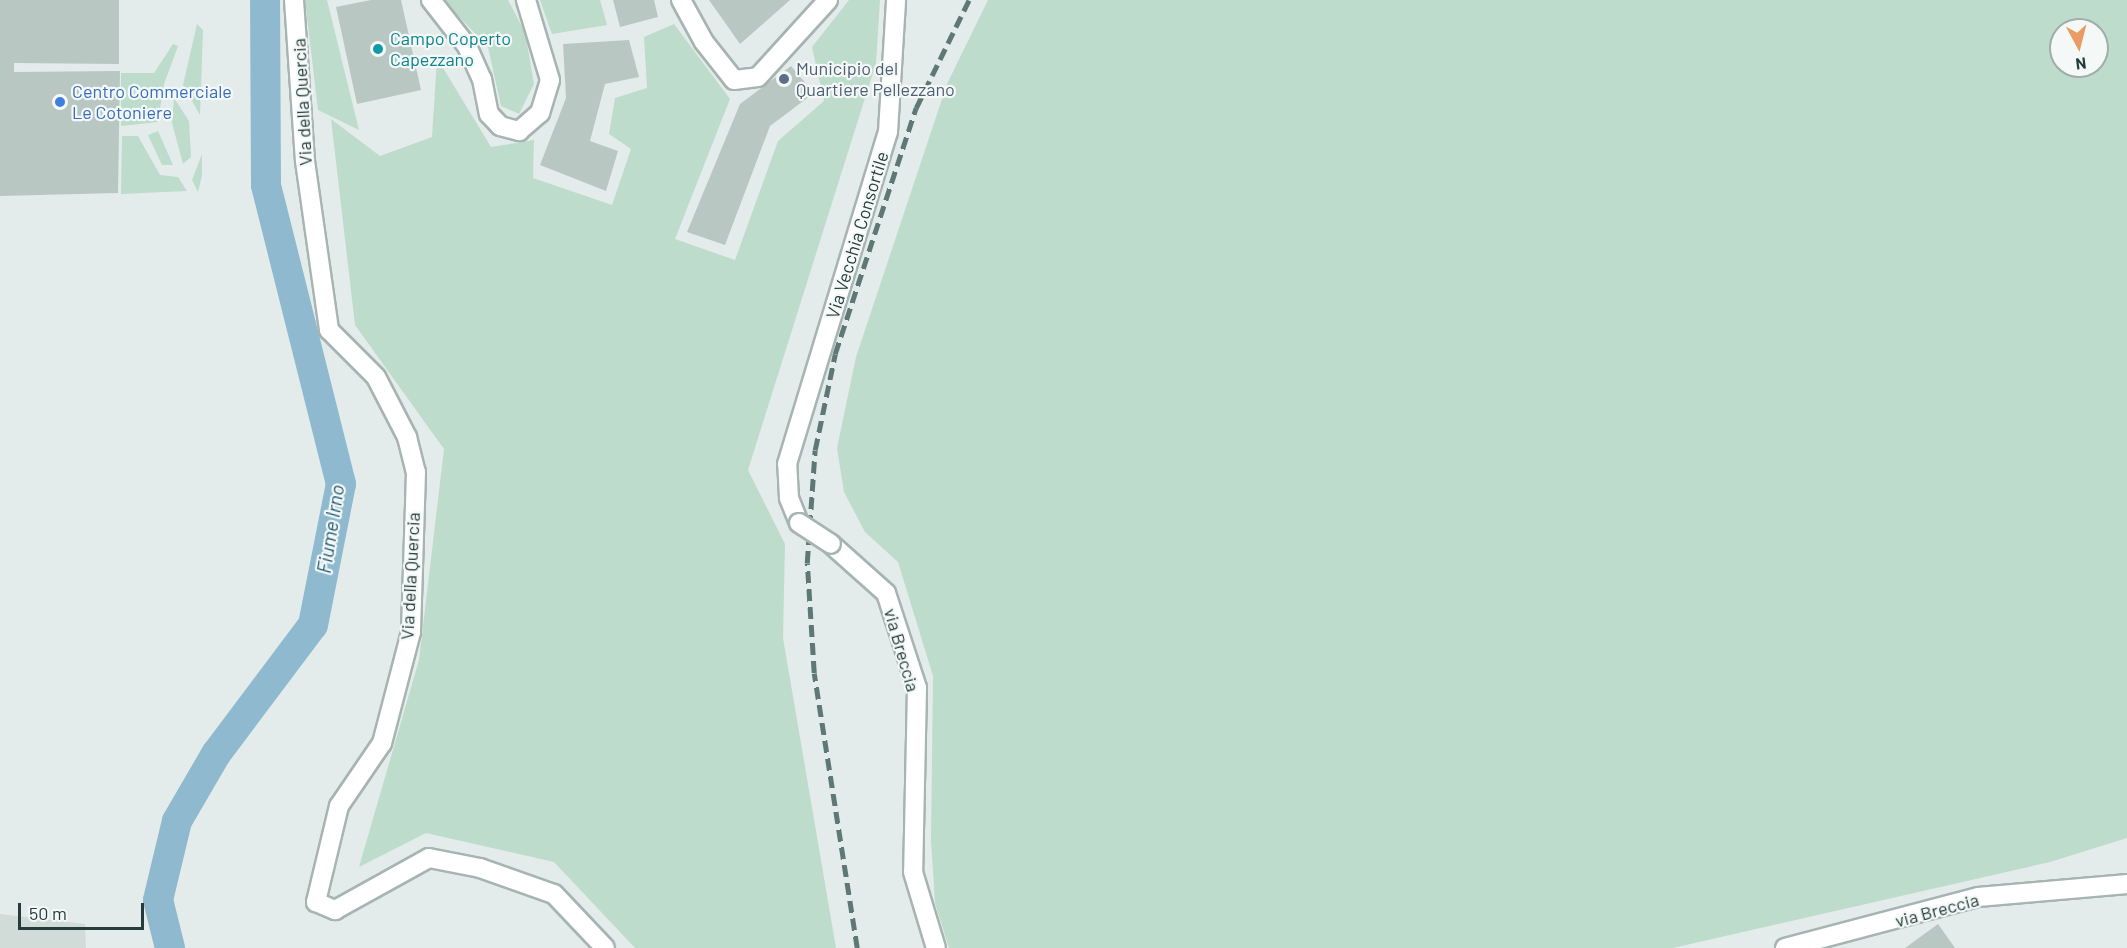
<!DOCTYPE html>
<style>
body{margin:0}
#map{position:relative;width:2127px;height:948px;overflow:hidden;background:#e3ecea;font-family:Barlow,sans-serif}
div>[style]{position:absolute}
.built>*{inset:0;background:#d1dcd9}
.green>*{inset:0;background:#bddccb}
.river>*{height:30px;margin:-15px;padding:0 15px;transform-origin:15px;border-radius:15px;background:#8fb9ce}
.building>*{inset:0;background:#b9c7c3}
.roads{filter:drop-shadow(2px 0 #a6b4b2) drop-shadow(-2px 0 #a6b4b2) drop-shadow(0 2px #a6b4b2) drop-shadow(0 -2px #a6b4b2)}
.minor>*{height:18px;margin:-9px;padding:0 9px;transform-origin:9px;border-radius:9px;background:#fff}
.rail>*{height:4.5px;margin-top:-2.25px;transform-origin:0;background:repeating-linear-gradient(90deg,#5e7875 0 12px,transparent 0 18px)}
.bridges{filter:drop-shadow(2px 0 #a6b4b2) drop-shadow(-2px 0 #a6b4b2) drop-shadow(0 2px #a6b4b2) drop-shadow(0 -2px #a6b4b2)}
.minor-bridge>*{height:18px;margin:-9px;padding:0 9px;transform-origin:9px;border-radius:9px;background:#fff}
.dots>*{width:16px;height:16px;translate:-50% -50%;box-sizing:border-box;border:3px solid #f4f9f7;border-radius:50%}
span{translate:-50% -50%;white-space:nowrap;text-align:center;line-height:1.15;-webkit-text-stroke:4.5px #f4f9f7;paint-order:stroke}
.culture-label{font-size:18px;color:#0d838f}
.left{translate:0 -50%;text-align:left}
.service-label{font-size:18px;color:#4e5e75}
.shop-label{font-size:18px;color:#366cbe}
.street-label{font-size:18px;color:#243c3a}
.water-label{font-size:20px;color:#215975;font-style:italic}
.north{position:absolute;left:2049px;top:18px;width:60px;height:60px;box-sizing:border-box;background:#f4f9f7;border:2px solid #a1adab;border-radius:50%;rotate:173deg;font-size:16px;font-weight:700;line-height:24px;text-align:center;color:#243c3a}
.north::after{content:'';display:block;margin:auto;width:21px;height:27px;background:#ea9c64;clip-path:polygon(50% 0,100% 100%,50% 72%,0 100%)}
.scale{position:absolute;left:18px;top:903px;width:126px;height:27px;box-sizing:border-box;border:3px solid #243c3a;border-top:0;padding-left:8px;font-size:18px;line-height:21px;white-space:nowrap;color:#243c3a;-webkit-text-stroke:4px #f4f9f7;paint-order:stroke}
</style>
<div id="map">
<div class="built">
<div style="clip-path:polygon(0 914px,85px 924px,86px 948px,0 948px)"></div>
</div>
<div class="green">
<div style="clip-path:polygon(305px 0,327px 0,359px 130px,318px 110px)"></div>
<div style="clip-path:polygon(443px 0,508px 0,525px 32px,534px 84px,519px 114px,501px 106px,488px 47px)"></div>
<div style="clip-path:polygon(540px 0,600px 0,607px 25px,552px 34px)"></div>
<div style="clip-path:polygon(849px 0,880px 0,876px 63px,748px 470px,785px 544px,783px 638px,836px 948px,635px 948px,554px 862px,426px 833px,359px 867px,419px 660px,444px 449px,355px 325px,331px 119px,380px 156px,432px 137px,437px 58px,491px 147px,534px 140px,533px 178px,612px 205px,631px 149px,609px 134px,615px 98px,647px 88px,644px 37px,674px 24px,730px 99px,675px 239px,735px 260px,778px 141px,824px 101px,812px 47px)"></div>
<div style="clip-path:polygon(evenodd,988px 0,2127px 0,2127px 838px,2050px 862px,1673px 948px,949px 948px,935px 903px,931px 840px,933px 676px,898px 562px,865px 532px,844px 492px,837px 448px,856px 357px,947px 84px,988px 0,2061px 30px,2097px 30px,2097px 66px,2061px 66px,2061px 30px)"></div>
<div style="clip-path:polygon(197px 24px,203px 30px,200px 115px,183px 85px)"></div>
<div style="clip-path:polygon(173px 44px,178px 46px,164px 84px,158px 122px,121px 126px,121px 73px,154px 73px)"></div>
<div style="clip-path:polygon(174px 98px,189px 121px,191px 157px,183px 164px,172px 123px)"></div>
<div style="clip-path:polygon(158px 131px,173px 165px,162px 165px,148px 135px)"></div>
<div style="clip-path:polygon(122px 136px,138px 136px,160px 175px,178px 177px,187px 191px,121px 194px)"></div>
<div style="clip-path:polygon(202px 154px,202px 176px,198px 192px,192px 180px)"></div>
</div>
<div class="river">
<div style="left:170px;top:948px;width:49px;rotate:-104deg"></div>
<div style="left:158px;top:900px;width:81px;rotate:-76.5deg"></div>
<div style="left:177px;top:821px;width:78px;rotate:-59.8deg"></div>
<div style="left:216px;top:754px;width:161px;rotate:-53.1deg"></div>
<div style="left:313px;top:625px;width:144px;rotate:-78.8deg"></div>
<div style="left:341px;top:484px;width:308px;rotate:-104.1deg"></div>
<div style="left:266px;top:185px;width:185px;rotate:-90.3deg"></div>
</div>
<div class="building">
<div style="clip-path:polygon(0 0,119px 0,119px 64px,14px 63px,14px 72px,120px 71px,118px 193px,0 196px)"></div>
<div style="clip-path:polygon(371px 0,401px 0,421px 90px,357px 104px,336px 7px)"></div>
<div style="clip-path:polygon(613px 0,654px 0,658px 17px,620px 27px)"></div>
<div style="clip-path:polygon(709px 0,790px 0,740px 44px)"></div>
<div style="clip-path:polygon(629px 40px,639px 77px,605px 84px,590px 141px,618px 151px,606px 191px,540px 165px,566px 98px,563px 44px)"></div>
<div style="clip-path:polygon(791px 66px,814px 93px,770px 126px,725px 245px,687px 232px,740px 104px)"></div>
<div style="clip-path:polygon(1938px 924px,1955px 948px,1905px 948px)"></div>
</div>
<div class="roads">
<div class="minor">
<div style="left:294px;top:0;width:161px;rotate:86.1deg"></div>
<div style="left:305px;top:161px;width:171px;rotate:81.9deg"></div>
<div style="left:329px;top:330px;width:66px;rotate:45deg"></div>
<div style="left:376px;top:377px;width:68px;rotate:62.7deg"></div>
<div style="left:407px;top:437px;width:36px;rotate:76deg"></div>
<div style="left:416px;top:472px;width:160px;rotate:91.8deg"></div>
<div style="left:411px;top:632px;width:115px;rotate:104.6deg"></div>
<div style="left:382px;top:743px;width:76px;rotate:124.3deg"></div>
<div style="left:339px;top:806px;width:99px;rotate:103.5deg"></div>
<div style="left:316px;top:902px;width:21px;rotate:23deg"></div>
<div style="left:335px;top:910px;width:107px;rotate:-29deg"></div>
<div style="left:429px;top:858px;width:52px;rotate:11.1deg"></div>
<div style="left:480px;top:868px;width:78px;rotate:19.4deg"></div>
<div style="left:554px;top:894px;width:74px;rotate:46.6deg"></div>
<div style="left:431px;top:0;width:58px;rotate:52deg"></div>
<div style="left:467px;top:46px;width:36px;rotate:66deg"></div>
<div style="left:482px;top:79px;width:36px;rotate:79deg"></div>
<div style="left:489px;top:114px;width:16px;rotate:47deg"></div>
<div style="left:500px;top:126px;width:20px;rotate:15deg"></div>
<div style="left:519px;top:131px;width:28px;rotate:-41deg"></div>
<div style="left:540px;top:113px;width:34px;rotate:-73deg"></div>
<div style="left:550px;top:80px;width:84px;rotate:-106.7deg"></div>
<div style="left:681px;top:0;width:48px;rotate:61.3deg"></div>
<div style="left:704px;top:42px;width:48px;rotate:51.7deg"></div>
<div style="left:734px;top:80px;width:24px;rotate:-7deg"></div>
<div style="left:758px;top:77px;width:104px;rotate:-47.7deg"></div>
<div style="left:799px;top:523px;width:27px;rotate:-112deg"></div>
<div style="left:789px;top:498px;width:34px;rotate:-93deg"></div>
<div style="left:787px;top:464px;width:347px;rotate:-73.1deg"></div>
<div style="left:888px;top:132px;width:132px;rotate:-86.5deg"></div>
<div style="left:831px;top:544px;width:74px;rotate:41.7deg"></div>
<div style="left:886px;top:593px;width:100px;rotate:71.9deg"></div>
<div style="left:917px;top:688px;width:184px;rotate:91.2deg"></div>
<div style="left:913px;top:872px;width:79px;rotate:73.2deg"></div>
<div style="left:1785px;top:948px;width:200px;rotate:-14.8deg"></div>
<div style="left:1978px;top:897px;width:150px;rotate:-5deg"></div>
</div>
</div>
<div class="rail">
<div style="left:857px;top:948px;width:278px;rotate:-98.9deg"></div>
<div style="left:814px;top:673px;width:110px;rotate:-93.6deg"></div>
<div style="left:807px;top:563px;width:113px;rotate:-86deg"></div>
<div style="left:815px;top:450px;width:98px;rotate:-78.2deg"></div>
<div style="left:835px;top:354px;width:259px;rotate:-71.8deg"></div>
<div style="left:916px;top:108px;width:120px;rotate:-63.9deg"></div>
</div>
<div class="bridges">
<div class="minor-bridge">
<div style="left:799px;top:523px;width:38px;rotate:33deg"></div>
</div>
</div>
<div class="dots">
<div style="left:378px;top:49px;background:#0f9aa8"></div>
<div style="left:784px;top:79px;background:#5c6f8a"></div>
<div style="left:60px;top:102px;background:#3f7fe0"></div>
</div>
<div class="culture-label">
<span class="left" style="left:390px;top:49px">Campo Coperto<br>Capezzano</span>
</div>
<div class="service-label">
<span class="left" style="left:796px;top:79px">Municipio del<br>Quartiere Pellezzano</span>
</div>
<div class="shop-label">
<span class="left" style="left:72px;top:102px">Centro Commerciale<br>Le Cotoniere</span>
</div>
<div class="street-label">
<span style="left:302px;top:102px;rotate:-93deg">Via della Quercia</span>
<span style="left:857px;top:235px;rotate:-73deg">Via Vecchia Consortile</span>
<span style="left:410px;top:576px;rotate:-87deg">Via della Quercia</span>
<span style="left:902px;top:650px;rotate:74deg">via Breccia</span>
<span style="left:1937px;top:910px;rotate:-15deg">via Breccia</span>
</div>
<div class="water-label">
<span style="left:330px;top:529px;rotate:-81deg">Fiume Irno</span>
</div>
<div class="north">N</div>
<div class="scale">50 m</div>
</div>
